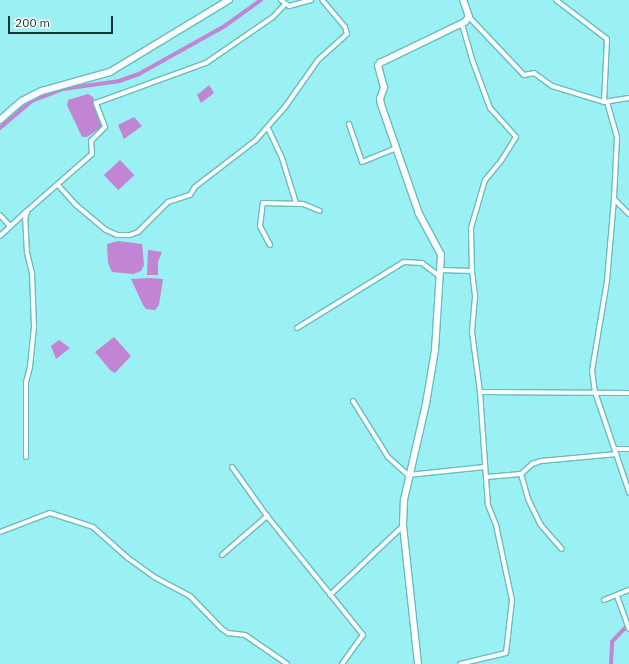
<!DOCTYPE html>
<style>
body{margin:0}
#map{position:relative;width:629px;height:664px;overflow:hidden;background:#9af0f3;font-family:"IBM Plex Sans",sans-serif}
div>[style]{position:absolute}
.water>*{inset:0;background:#c285d3;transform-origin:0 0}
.canal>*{height:3.5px;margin:-1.75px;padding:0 1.75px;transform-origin:1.75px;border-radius:1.75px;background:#c285d3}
.roads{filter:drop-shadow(1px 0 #67bdc0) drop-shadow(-1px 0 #67bdc0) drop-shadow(0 1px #67bdc0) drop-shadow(0 -1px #67bdc0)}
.street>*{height:4px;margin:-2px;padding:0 2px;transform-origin:2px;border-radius:2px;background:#fff}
.secondary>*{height:5.5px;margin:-2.75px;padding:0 2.75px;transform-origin:2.75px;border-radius:2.75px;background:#fff}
span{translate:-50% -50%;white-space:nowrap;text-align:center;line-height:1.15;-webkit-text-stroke:3px #fff;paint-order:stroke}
.scale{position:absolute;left:8px;top:16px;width:105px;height:18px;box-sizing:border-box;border:2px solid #113638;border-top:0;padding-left:5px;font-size:12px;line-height:14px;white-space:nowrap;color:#113638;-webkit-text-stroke:3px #fff;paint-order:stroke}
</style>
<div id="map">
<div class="water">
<div style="clip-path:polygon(209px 85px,214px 93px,201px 103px,197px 95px)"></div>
<div style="clip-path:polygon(88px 94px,93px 97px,103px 126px,87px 137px,82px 137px,67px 105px,68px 100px)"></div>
<div style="clip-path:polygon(134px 117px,142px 126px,124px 139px,118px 125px)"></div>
<div style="left:120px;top:160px;width:21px;height:22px;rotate:47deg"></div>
<div style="clip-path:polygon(118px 241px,142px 244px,144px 265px,141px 271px,133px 274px,112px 272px,108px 263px,107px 244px)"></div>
<div style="clip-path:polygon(148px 250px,162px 252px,158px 262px,158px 275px,147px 275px)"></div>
<div style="clip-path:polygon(150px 278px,163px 279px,159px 305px,155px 310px,146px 309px,143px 305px,131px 279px)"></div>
<div style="clip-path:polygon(114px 337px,131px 356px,115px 373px,110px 370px,95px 352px)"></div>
<div style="clip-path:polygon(59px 340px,70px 348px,56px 359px,51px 346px)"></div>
</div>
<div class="canal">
<div style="left:0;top:128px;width:42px;rotate:-40.2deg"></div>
<div style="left:32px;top:101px;width:33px;rotate:-21deg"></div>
<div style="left:63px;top:89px;width:57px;rotate:-8.1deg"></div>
<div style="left:119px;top:81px;width:21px;rotate:-19deg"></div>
<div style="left:139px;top:74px;width:98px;rotate:-29.2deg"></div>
<div style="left:225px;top:26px;width:44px;rotate:-35.8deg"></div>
<div style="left:611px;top:664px;width:22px;rotate:-87deg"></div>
<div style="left:612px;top:642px;width:25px;rotate:-47deg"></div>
</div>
<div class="roads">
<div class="street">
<div style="left:281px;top:0;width:10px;rotate:37deg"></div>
<div style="left:289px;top:6px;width:23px;rotate:-15deg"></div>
<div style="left:556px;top:0;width:64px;rotate:37.4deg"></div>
<div style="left:607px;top:39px;width:63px;rotate:92.7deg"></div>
<div style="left:469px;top:17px;width:80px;rotate:46.5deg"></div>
<div style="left:524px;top:75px;width:10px;rotate:-11deg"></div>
<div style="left:534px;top:73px;width:22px;rotate:36deg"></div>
<div style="left:552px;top:86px;width:54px;rotate:17.1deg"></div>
<div style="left:604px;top:102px;width:25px;rotate:-9deg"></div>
<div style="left:462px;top:24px;width:40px;rotate:74deg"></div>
<div style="left:473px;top:62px;width:49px;rotate:69.7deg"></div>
<div style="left:490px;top:108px;width:39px;rotate:48deg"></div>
<div style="left:516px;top:137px;width:28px;rotate:122deg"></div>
<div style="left:501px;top:161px;width:25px;rotate:130deg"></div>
<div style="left:485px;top:180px;width:50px;rotate:106.3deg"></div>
<div style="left:471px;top:228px;width:43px;rotate:88.7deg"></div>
<div style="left:607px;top:102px;width:36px;rotate:74deg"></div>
<div style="left:617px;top:137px;width:62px;rotate:92.8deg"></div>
<div style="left:614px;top:199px;width:82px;rotate:94.9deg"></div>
<div style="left:607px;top:281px;width:91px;rotate:99.5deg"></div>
<div style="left:592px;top:371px;width:21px;rotate:82deg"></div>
<div style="left:595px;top:392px;width:106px;rotate:71.2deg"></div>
<div style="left:349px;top:124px;width:40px;rotate:71.1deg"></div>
<div style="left:362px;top:162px;width:37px;rotate:-22deg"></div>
<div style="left:268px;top:128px;width:33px;rotate:65deg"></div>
<div style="left:282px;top:158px;width:47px;rotate:72.7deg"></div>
<div style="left:58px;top:185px;width:27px;rotate:48deg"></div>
<div style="left:76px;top:205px;width:39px;rotate:40deg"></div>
<div style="left:106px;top:230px;width:12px;rotate:24deg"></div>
<div style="left:117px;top:235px;width:13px"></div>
<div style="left:130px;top:235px;width:9px;rotate:-21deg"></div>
<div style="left:138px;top:232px;width:42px;rotate:-45deg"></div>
<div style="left:168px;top:202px;width:23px;rotate:-18deg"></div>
<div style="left:190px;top:195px;width:9px;rotate:-58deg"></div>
<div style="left:195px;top:187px;width:77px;rotate:-37.6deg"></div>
<div style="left:256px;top:140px;width:44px;rotate:-48.7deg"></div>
<div style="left:285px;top:107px;width:57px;rotate:-54.9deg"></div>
<div style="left:318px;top:60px;width:39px;rotate:-42deg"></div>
<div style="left:347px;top:34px;width:7px;rotate:-106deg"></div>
<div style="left:345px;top:27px;width:35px;rotate:-130deg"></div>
<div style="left:614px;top:199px;width:21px;rotate:45deg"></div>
<div style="left:0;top:215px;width:15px;rotate:48deg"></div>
<div style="left:0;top:236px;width:37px;rotate:-43deg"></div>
<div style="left:270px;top:245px;width:21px;rotate:-118deg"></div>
<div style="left:260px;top:226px;width:23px;rotate:-83deg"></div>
<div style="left:263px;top:203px;width:40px;rotate:1.4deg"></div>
<div style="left:303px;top:204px;width:18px;rotate:22deg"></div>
<div style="left:440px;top:270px;width:32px;rotate:2deg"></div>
<div style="left:472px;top:271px;width:26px;rotate:83deg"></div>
<div style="left:475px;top:297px;width:35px;rotate:95deg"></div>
<div style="left:472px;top:332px;width:61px;rotate:82.4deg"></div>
<div style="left:480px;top:392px;width:113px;rotate:86deg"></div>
<div style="left:488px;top:505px;width:22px;rotate:68deg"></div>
<div style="left:496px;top:525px;width:77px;rotate:78deg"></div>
<div style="left:512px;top:600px;width:53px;rotate:96.5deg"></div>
<div style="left:506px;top:653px;width:47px;rotate:166.6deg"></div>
<div style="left:297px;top:328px;width:126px;rotate:-31.7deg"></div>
<div style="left:404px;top:262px;width:18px;rotate:3deg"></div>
<div style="left:422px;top:263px;width:21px;rotate:37deg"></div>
<div style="left:480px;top:392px;width:149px;rotate:0.4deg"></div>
<div style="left:353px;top:401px;width:66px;rotate:58deg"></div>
<div style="left:388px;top:457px;width:27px;rotate:42deg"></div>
<div style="left:408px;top:475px;width:77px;rotate:-5.9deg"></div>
<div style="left:616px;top:449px;width:13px"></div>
<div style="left:26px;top:457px;width:75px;rotate:-90deg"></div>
<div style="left:26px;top:382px;width:16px;rotate:-75deg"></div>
<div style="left:30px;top:367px;width:40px;rotate:-84.3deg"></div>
<div style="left:34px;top:327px;width:54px;rotate:-92.1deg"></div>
<div style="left:32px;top:273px;width:21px;rotate:-104deg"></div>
<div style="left:27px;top:253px;width:33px;rotate:-93deg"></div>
<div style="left:25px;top:220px;width:9px;rotate:-77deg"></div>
<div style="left:27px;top:211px;width:86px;rotate:-41.2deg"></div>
<div style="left:92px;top:154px;width:13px;rotate:-94deg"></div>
<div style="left:91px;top:141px;width:20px;rotate:-45deg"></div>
<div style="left:105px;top:127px;width:26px;rotate:-111deg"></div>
<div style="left:96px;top:103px;width:117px;rotate:-20deg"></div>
<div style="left:206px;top:63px;width:81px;rotate:-34.5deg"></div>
<div style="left:273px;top:17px;width:16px;rotate:-47deg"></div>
<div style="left:232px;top:467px;width:60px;rotate:54.5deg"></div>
<div style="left:267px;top:516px;width:153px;rotate:51.1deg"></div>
<div style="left:363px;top:635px;width:36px;rotate:126deg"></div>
<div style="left:521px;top:474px;width:15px;rotate:-42deg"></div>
<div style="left:532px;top:464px;width:9px;rotate:-18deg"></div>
<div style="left:541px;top:461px;width:76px;rotate:-5.3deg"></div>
<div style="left:487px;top:477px;width:34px;rotate:-5deg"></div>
<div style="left:521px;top:474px;width:26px;rotate:74deg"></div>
<div style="left:528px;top:499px;width:28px;rotate:64deg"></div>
<div style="left:540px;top:524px;width:33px;rotate:49deg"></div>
<div style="left:0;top:532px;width:53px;rotate:-20.8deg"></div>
<div style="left:50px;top:513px;width:45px;rotate:18deg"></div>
<div style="left:93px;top:527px;width:47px;rotate:41.5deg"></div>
<div style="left:128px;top:558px;width:34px;rotate:36deg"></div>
<div style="left:156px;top:578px;width:38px;rotate:28deg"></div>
<div style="left:190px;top:596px;width:45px;rotate:45.9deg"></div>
<div style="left:221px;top:628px;width:9px;rotate:36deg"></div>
<div style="left:228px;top:633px;width:17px;rotate:7deg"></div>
<div style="left:245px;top:635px;width:51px;rotate:34.6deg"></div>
<div style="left:222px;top:555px;width:60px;rotate:-40.9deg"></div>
<div style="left:330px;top:595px;width:100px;rotate:-43.4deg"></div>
<div style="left:617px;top:596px;width:35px;rotate:70deg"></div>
<div style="left:604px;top:600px;width:27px;rotate:-22deg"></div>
</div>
<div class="secondary">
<div style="left:0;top:120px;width:29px;rotate:-41deg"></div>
<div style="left:22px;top:101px;width:22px;rotate:-27deg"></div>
<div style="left:42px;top:91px;width:71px;rotate:-15.6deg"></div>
<div style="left:110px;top:72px;width:139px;rotate:-31.2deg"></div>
<div style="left:418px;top:664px;width:139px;rotate:-96.2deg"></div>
<div style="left:403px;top:526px;width:26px;rotate:-88deg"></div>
<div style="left:404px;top:500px;width:98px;rotate:-77.1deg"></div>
<div style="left:426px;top:404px;width:55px;rotate:-80.5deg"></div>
<div style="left:435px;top:350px;width:95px;rotate:-86.4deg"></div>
<div style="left:441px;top:255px;width:47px;rotate:-118.2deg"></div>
<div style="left:419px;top:214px;width:115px;rotate:-109.2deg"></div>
<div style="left:381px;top:105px;width:6px;rotate:-99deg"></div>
<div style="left:380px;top:99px;width:12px;rotate:-70deg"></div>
<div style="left:384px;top:88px;width:23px;rotate:-105deg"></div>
<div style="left:378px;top:66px;width:4px;rotate:-56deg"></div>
<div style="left:380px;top:63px;width:94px;rotate:-25.8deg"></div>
<div style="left:465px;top:22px;width:6px;rotate:-51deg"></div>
<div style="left:469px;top:17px;width:18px;rotate:-109deg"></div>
</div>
</div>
<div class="scale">200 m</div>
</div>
